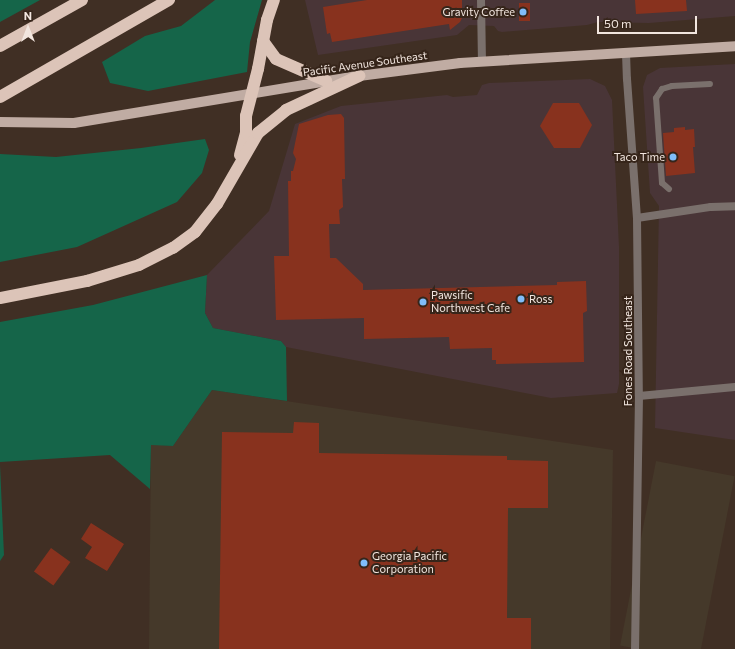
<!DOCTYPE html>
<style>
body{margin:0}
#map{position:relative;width:735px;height:649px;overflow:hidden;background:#402f24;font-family:Commissioner,sans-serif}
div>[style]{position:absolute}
.commercial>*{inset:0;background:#493537}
.industrial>*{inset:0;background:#45392a;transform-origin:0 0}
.green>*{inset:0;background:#156549}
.building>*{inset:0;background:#88321e;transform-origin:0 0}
.service>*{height:6px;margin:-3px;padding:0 3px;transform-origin:3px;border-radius:3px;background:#7a706c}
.minor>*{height:8px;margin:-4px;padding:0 4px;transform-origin:4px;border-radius:4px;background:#7a706c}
.tertiary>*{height:8px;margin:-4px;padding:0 4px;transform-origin:4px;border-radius:4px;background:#7a706c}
.primary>*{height:10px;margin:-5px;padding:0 5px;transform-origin:5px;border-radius:5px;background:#c0aca3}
.motorway>*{height:12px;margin:-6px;padding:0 6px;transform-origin:6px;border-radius:6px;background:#dcc4b8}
.dots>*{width:11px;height:11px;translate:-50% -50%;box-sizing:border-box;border:2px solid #36251a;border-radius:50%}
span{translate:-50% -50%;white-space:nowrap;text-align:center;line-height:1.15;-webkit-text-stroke:4px #36251a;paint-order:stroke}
.poi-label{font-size:11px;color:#f2e6df}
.right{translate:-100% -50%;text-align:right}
.left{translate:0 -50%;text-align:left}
.street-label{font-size:11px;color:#f2e6df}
.north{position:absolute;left:8px;top:8px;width:40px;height:40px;-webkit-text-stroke:3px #36251a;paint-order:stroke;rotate:0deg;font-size:11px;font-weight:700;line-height:16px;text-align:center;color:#f2e6df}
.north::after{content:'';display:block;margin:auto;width:14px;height:18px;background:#f2e6df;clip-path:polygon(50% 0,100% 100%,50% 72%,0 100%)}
.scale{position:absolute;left:597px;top:16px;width:100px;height:18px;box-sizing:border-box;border:2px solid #f2e6df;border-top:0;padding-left:5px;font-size:12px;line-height:14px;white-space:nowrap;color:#f2e6df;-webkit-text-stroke:3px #36251a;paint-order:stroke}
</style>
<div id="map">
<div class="commercial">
<div style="clip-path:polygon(305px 0,735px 0,735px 16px,649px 23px,598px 22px,587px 25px,502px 32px,498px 31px,494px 26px,469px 25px,457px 35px,318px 55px)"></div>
<div style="clip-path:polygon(735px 64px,735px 440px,655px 428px,659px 206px,650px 193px,643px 87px,647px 75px,660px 68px)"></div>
<div style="clip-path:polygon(590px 79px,605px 86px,612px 100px,619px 247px,619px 384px,617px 393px,551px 398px,286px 347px,281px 341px,213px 328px,205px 313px,207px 275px,269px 211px,295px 124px,341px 106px,447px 95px,453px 97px,477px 95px,482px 85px,489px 83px)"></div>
</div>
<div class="industrial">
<div style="clip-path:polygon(212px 390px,613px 450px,610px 649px,149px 649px,151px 444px,173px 446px)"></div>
<div style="left:656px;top:461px;width:80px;height:188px;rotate:11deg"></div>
</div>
<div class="green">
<div style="clip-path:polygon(0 0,40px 0,0 22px)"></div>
<div style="clip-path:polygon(215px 0,262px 0,250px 42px,247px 72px,148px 91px,110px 83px,102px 62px,145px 36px,181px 26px)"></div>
<div style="clip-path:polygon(205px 139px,209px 150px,202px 173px,177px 202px,77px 247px,0 262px,0 154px,56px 157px,141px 148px)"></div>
<div style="clip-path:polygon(207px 275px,205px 313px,213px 328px,281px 341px,286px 347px,287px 401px,212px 390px,173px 446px,151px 445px,150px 489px,110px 455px,0 462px,0 322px,93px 305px)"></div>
<div style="clip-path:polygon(0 465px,4px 555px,0 561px)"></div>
</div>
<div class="building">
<div style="clip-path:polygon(367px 0,462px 0,462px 10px,466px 10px,460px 22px,450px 30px,449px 24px,332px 42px,330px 33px,327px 34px,323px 7px)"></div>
<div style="clip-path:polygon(635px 0,686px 0,687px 11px,636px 14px)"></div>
<div style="left:519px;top:3px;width:11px;height:18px"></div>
<div style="clip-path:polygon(553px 103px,579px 103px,592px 125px,580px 148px,554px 148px,540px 126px)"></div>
<div style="clip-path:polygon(341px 114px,344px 118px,345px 179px,342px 179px,343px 207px,339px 210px,340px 224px,329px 224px,330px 258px,336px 258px,363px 284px,363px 290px,557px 285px,557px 282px,586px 281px,587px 311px,583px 313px,584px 362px,496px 364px,496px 360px,492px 360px,492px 348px,450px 349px,449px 337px,364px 339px,364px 318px,276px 320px,274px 256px,289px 256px,288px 181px,291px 181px,291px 171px,293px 171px,296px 159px,293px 153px,299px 124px,328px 115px)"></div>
<div style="clip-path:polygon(685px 127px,685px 130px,694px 129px,695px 147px,693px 147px,695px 173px,666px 176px,663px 133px,674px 132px,674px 128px)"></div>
<div style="clip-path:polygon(294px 422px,319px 423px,319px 453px,507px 456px,507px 460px,548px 461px,548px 508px,508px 508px,507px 618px,531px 618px,531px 649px,219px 649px,222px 432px,293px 433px)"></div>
<div style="clip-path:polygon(91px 523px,124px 544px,107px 571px,85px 558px,92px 547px,81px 539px)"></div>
<div style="left:51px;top:548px;width:24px;height:29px;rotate:36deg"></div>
</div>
<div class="service">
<div style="left:669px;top:189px;width:9px;rotate:-139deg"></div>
<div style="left:662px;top:183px;width:85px;rotate:-94deg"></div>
<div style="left:656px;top:98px;width:11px;rotate:-56deg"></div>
<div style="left:662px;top:89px;width:10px;rotate:-17deg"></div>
<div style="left:672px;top:86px;width:38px;rotate:-3deg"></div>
</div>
<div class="minor">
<div style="left:481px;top:0;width:61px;rotate:89.1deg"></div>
<div style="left:637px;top:218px;width:75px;rotate:-8.5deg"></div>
<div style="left:711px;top:207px;width:24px;rotate:-2deg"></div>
<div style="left:639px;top:396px;width:96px;rotate:-5.4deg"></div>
</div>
<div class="tertiary">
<div style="left:626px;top:53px;width:26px;rotate:88deg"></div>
<div style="left:627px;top:79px;width:139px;rotate:85.9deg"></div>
<div style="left:637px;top:218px;width:178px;rotate:89.4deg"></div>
<div style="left:639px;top:396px;width:253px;rotate:90.9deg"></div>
</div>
<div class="primary">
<div style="left:0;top:122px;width:74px;rotate:0.8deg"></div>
<div style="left:74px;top:123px;width:289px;rotate:-9.4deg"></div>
<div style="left:359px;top:76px;width:102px;rotate:-7.3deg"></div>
<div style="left:460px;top:63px;width:276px;rotate:-3.5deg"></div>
</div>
<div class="motorway">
<div style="left:263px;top:41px;width:22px;rotate:54deg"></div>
<div style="left:276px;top:59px;width:55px;rotate:23.7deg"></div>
<div style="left:0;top:46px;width:94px;rotate:-29.3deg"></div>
<div style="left:0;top:97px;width:195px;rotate:-29.9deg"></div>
<div style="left:240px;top:155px;width:23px;rotate:-75deg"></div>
<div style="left:246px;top:133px;width:17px;rotate:-90deg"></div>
<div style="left:246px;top:116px;width:49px;rotate:-75.7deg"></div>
<div style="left:258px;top:69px;width:50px;rotate:-79.6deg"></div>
<div style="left:267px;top:20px;width:21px;rotate:-71deg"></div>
<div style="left:0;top:298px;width:89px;rotate:-11.1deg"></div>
<div style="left:87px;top:281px;width:54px;rotate:-17.1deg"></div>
<div style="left:139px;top:265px;width:38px;rotate:-27deg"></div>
<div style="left:173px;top:248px;width:27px;rotate:-36deg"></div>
<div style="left:195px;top:232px;width:36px;rotate:-52deg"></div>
<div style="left:217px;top:204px;width:82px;rotate:-60deg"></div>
<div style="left:258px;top:133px;width:36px;rotate:-39deg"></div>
<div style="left:286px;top:110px;width:81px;rotate:-25deg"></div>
</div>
<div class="dots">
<div style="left:523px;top:12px;background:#80bdfa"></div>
<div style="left:673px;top:157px;background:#80bdfa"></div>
<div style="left:521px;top:299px;background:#80bdfa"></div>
<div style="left:423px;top:302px;background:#80bdfa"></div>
<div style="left:364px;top:563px;background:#80bdfa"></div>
</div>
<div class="poi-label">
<span class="right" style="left:515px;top:12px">Gravity Coffee</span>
<span class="right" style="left:665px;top:157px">Taco Time</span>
<span class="left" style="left:431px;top:302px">Pawsific<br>Northwest Cafe</span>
<span class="left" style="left:529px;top:299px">Ross</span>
<span class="left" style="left:372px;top:563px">Georgia Pacific<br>Corporation</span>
</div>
<div class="street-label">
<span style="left:365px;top:64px;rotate:-8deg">Pacific Avenue Southeast</span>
<span style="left:628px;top:351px;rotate:-90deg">Fones Road Southeast</span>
</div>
<div class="north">N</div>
<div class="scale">50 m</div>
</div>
